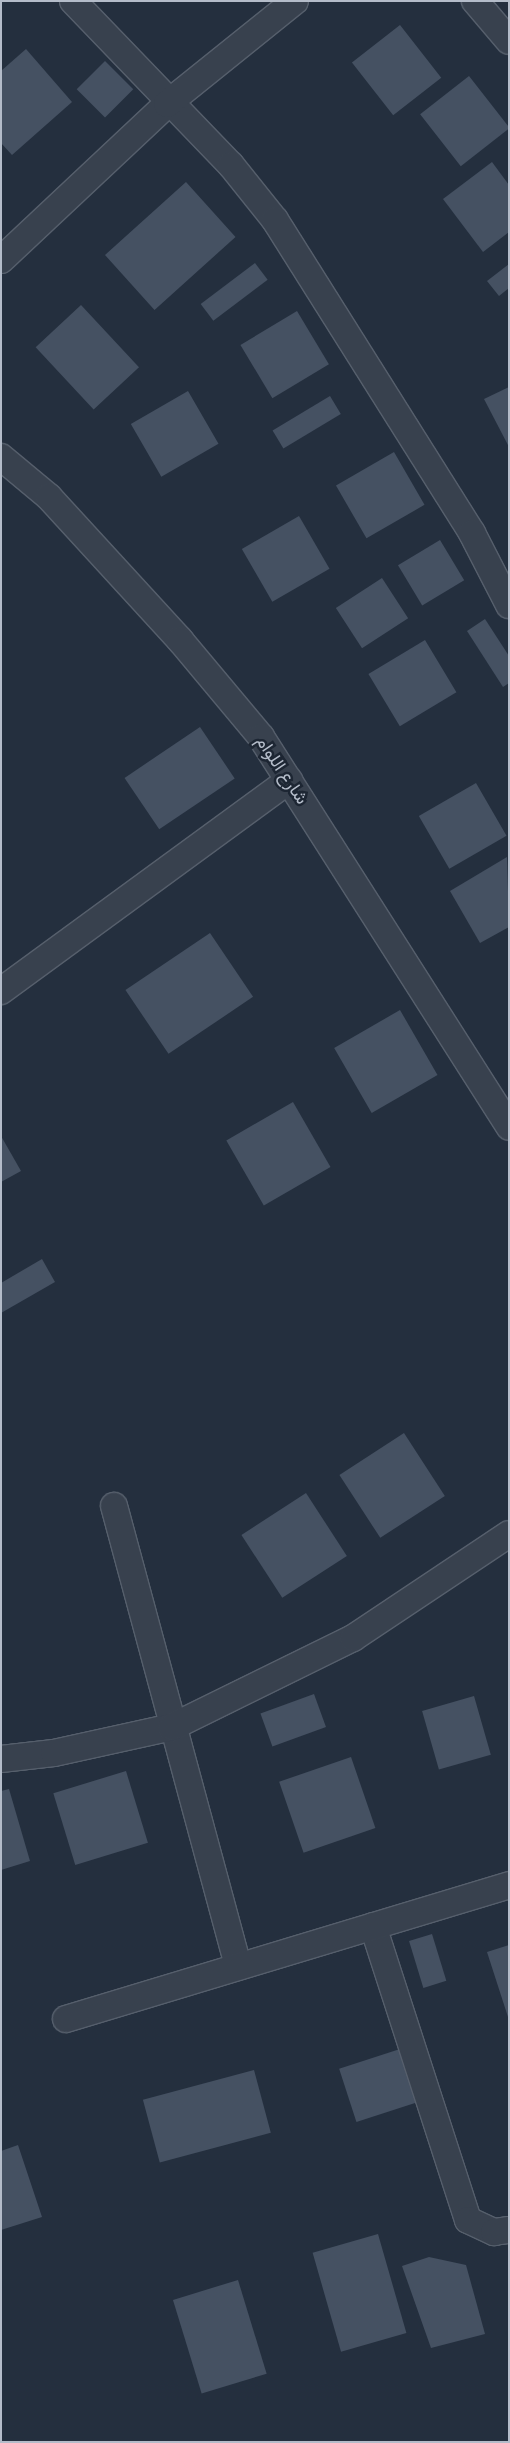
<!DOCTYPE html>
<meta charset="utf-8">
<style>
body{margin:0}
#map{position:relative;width:510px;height:2443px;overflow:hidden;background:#242f3e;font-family:Cabin,Vazirmatn,sans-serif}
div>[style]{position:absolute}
.building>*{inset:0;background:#455162;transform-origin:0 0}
.roads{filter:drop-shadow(1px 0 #565f6c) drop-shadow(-1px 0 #565f6c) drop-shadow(0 1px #565f6c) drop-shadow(0 -1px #565f6c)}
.minor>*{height:26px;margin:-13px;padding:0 13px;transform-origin:13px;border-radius:13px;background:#38414e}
span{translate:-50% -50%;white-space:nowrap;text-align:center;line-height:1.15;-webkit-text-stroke:5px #1d2633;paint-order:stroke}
.street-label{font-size:18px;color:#b4bcc9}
.frame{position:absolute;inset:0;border:2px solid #b4bcc9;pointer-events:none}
</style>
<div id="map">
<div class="building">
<div style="left:400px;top:25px;width:67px;height:61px;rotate:52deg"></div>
<div style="clip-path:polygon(26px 49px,72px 102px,12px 155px,1px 143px,1px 71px)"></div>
<div style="left:105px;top:61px;width:40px;height:40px;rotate:45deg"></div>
<div style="left:469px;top:76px;width:66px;height:62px;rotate:52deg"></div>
<div style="clip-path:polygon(492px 162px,509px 185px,509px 232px,483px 252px,443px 199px)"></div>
<div style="left:186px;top:182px;width:74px;height:109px;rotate:48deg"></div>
<div style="left:255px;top:263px;width:21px;height:68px;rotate:53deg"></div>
<div style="clip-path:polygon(509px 264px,509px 288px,499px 296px,487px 281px)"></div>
<div style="left:81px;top:305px;width:85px;height:62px;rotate:47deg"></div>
<div style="left:297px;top:311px;width:62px;height:66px;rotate:59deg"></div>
<div style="clip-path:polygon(509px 387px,509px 447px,484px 399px)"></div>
<div style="left:188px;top:391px;width:61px;height:66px;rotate:60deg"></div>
<div style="left:330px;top:396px;width:21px;height:67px;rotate:59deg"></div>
<div style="left:394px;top:452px;width:61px;height:67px;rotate:60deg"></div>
<div style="left:299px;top:516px;width:61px;height:66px;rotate:60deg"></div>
<div style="left:440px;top:540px;width:47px;height:49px;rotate:59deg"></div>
<div style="left:382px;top:578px;width:48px;height:55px;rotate:57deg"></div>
<div style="clip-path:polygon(485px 619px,509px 656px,509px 683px,503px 687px,467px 631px)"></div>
<div style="left:425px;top:640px;width:61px;height:66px;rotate:59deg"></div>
<div style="left:200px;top:727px;width:62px;height:91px;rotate:56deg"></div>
<div style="left:476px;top:783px;width:61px;height:66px;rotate:60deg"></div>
<div style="clip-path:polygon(507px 857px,509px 927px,480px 943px,450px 891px)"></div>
<div style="left:210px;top:933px;width:77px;height:102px;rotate:56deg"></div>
<div style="left:400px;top:1010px;width:75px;height:76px;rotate:60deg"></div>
<div style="left:293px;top:1102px;width:75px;height:77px;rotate:60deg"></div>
<div style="clip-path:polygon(1px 1136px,21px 1171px,1px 1182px)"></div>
<div style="clip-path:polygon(42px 1259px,55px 1282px,1px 1313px,1px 1283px)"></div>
<div style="left:404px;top:1433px;width:75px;height:77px;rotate:57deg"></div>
<div style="left:306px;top:1493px;width:75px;height:77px;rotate:57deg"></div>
<div style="left:314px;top:1694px;width:35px;height:57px;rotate:70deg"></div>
<div style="left:474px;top:1696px;width:61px;height:54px;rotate:74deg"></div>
<div style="left:351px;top:1757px;width:75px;height:76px;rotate:71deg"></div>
<div style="left:126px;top:1771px;width:75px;height:76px;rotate:73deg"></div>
<div style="clip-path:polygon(9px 1789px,30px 1861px,1px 1870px,1px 1791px)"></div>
<div style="left:432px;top:1934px;width:49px;height:24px;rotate:73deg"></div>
<div style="clip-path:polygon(509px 1945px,509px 2016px,508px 2017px,487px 1952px)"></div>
<div style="left:400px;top:2049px;width:56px;height:64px;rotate:72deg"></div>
<div style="left:254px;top:2070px;width:65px;height:115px;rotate:75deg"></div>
<div style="clip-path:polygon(18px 2145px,42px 2217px,1px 2230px,1px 2151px)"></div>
<div style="left:378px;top:2234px;width:103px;height:68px;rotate:74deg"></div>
<div style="clip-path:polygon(429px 2257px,466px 2265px,485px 2334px,431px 2348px,402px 2266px)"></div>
<div style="left:238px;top:2280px;width:98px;height:68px;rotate:73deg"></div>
</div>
<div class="roads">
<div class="minor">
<div style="left:73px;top:1px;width:228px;rotate:46.1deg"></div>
<div style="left:231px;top:165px;width:70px;rotate:51.3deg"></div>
<div style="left:275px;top:220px;width:370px;rotate:57.8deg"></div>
<div style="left:472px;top:533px;width:81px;rotate:62.8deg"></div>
<div style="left:475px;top:1px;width:52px;rotate:49.6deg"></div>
<div style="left:1px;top:260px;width:228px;rotate:-43.2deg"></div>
<div style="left:167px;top:104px;width:164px;rotate:-38.8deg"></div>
<div style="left:1px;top:457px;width:62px;rotate:39.8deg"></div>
<div style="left:49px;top:497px;width:194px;rotate:47.5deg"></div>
<div style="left:180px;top:640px;width:126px;rotate:50.1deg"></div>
<div style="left:261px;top:737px;width:462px;rotate:57.5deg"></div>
<div style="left:1px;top:991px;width:357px;rotate:-36.2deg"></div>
<div style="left:114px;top:1506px;width:477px;rotate:74.9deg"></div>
<div style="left:1px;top:1759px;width:53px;rotate:-6.5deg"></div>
<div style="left:54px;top:1753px;width:121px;rotate:-12.4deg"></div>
<div style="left:172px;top:1727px;width:202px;rotate:-26.2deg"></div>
<div style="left:353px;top:1638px;width:187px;rotate:-33.7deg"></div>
<div style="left:373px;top:1926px;width:309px;rotate:72.1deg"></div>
<div style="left:468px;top:2220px;width:29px;rotate:25deg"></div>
<div style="left:494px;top:2232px;width:15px;rotate:-8deg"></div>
<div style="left:66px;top:2019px;width:463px;rotate:-16.8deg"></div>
</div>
</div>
<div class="street-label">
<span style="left:282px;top:770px;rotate:56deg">شارع اللوام</span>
</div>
<div class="frame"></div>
</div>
